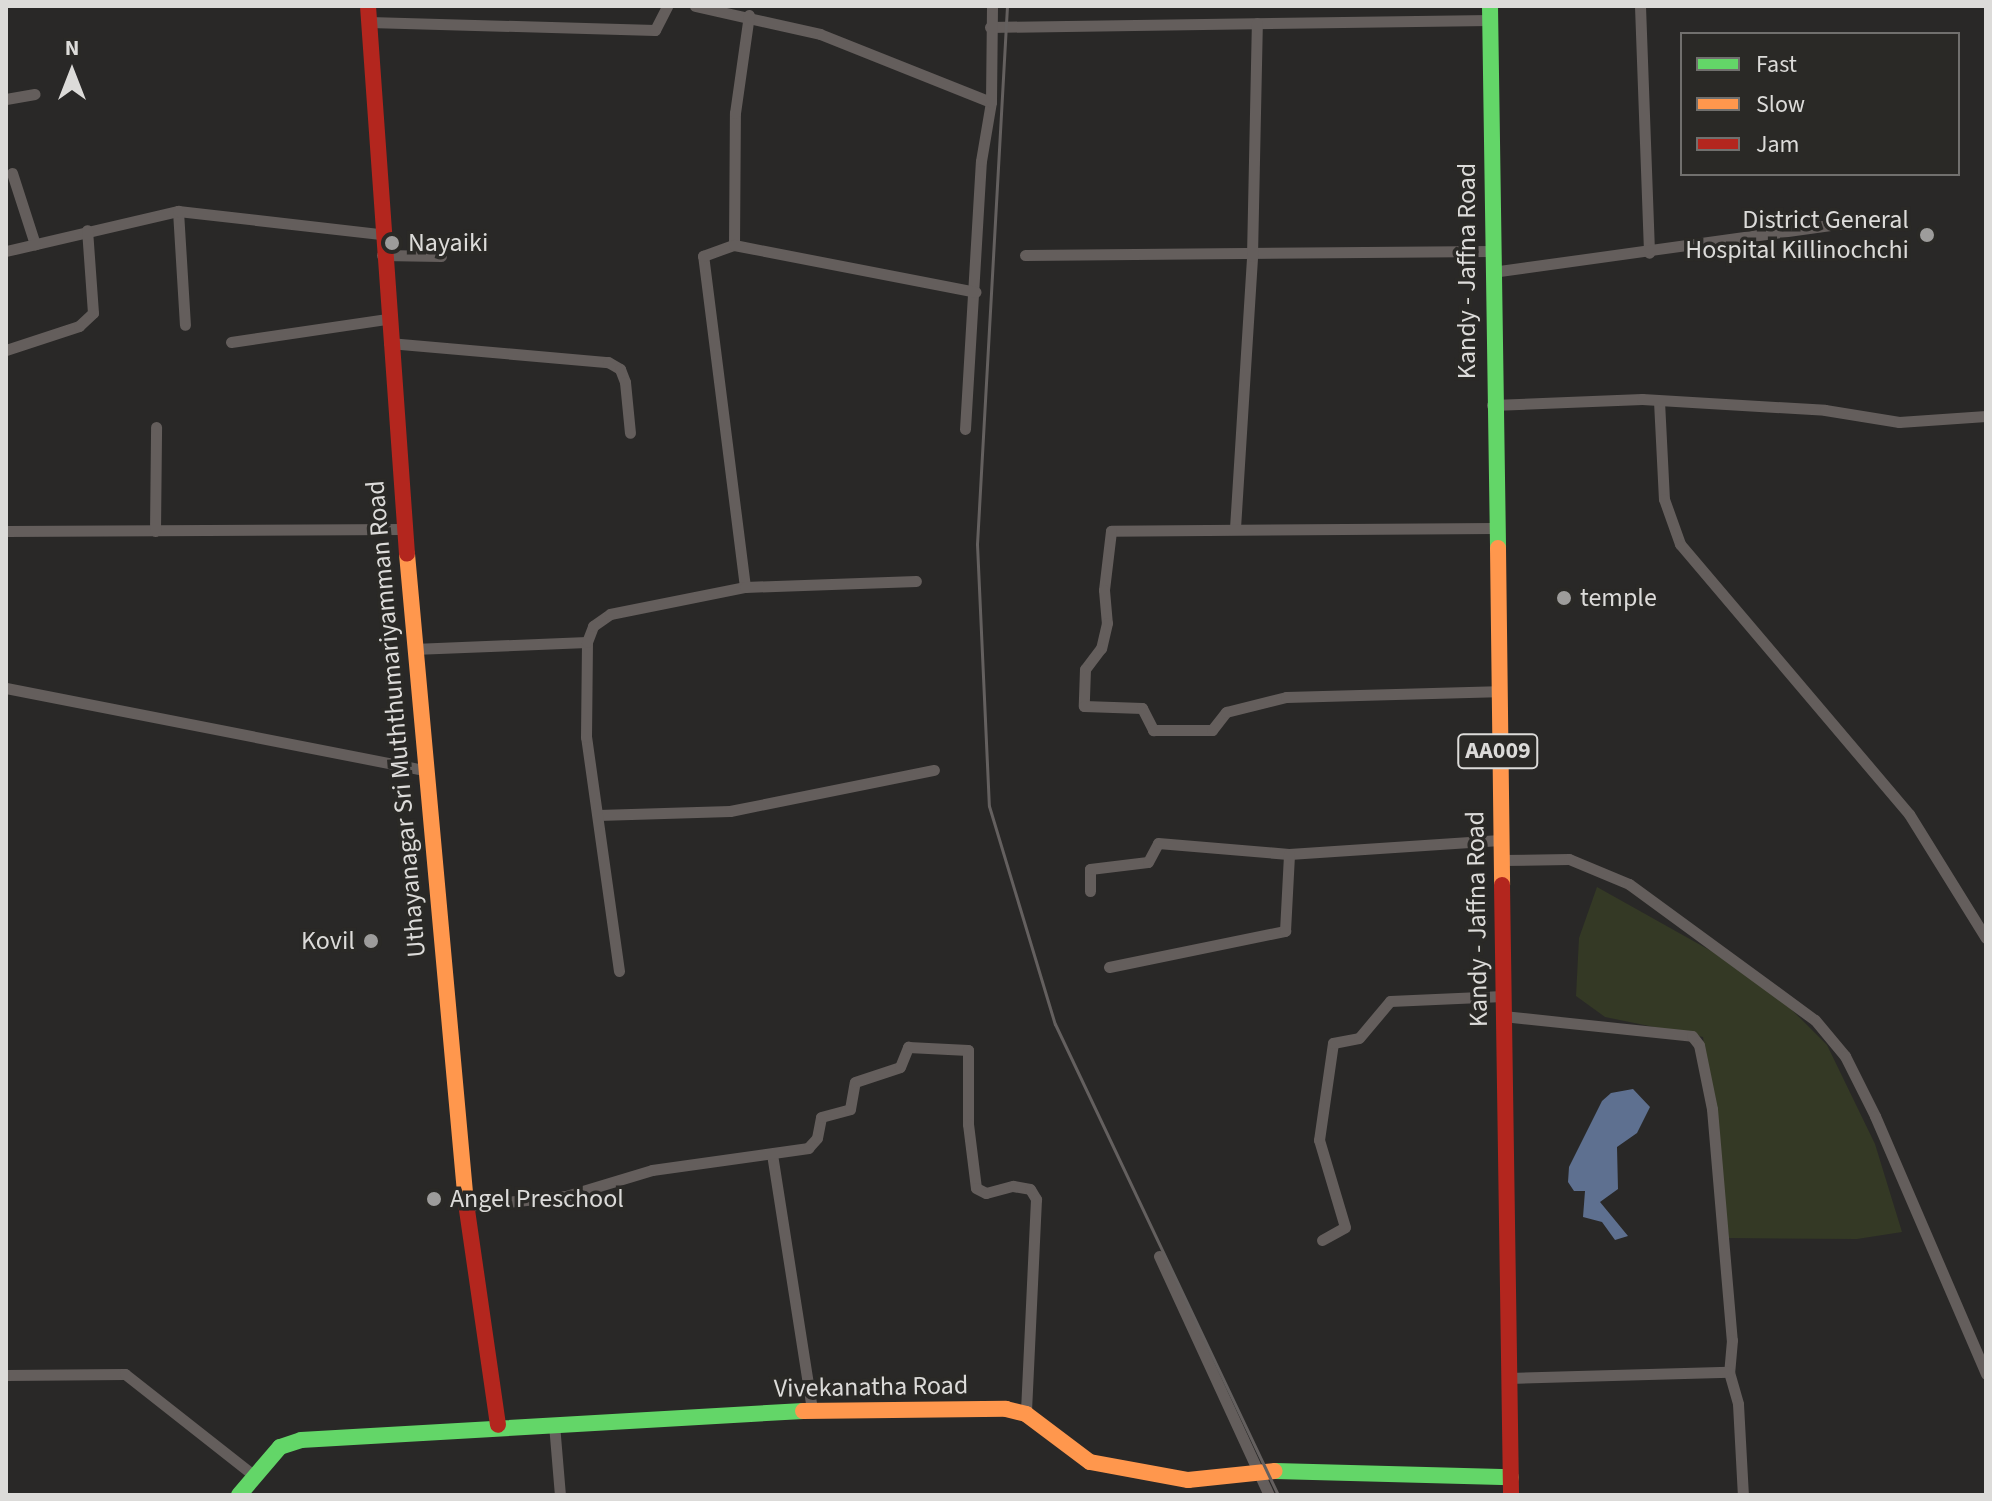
<!DOCTYPE html>
<style>
body{margin:0}
#map{position:relative;width:1992px;height:1501px;overflow:hidden;background:#292827;font-family:"Source Sans 3",sans-serif}
div>[style]{position:absolute}
.green>*{inset:0;background:#343925}
.water>*{inset:0;background:#5e7090}
.street>*{height:11px;margin:-5.5px;padding:0 5.5px;transform-origin:5.5px;border-radius:5.5px;background:#645e5c}
.fast>*{height:16px;margin:-8px;padding:0 8px;transform-origin:8px;border-radius:8px;background:#63d668}
.slow>*{height:16px;margin:-8px;padding:0 8px;transform-origin:8px;border-radius:8px;background:#ff974d}
.jam>*{height:16px;margin:-8px;padding:0 8px;transform-origin:8px;border-radius:8px;background:#b3261e}
.rail>*{height:3px;margin:-1.5px;padding:0 1.5px;transform-origin:1.5px;border-radius:1.5px;background:#64605f}
.dots>*{width:22px;height:22px;translate:-50% -50%;box-sizing:border-box;border:4px solid #2a2926;border-radius:50%}
span{translate:-50% -50%;white-space:nowrap;text-align:center;line-height:1.15;-webkit-text-stroke:7px #2a2926;paint-order:stroke}
.shield-label span{padding:2px 6px;background:#2a2926;border:2px solid;border-radius:6px;-webkit-text-stroke-width:0}
.shield-label{font-size:24px;color:#dcdbd9;font-weight:700}
.poi-label{font-size:26px;color:#dcdbd9}
.right{translate:-100% -50%;text-align:right}
.left{translate:0 -50%;text-align:left}
.street-label{font-size:26px;color:#dcdbd9}
.frame{position:absolute;inset:0;border:8px solid #dcdbd9;pointer-events:none}
.legend{position:absolute;left:1680px;top:32px;width:280px;height:144px;box-sizing:border-box;background:#2a2926;border:2px solid #71706e;margin:0;padding:10px 14px;list-style:none;font-size:24px;color:#dcdbd9}
.legend li{display:flex;align-items:center;gap:16px;height:40px}
.legend b{width:40px;border:2px solid #71706e}
.north{position:absolute;left:32px;top:32px;width:80px;height:80px;-webkit-text-stroke:6px #2a2926;paint-order:stroke;rotate:0deg;font-size:22px;font-weight:700;line-height:32px;text-align:center;color:#dcdbd9}
.north::after{content:'';display:block;margin:auto;width:28px;height:36px;background:#dcdbd9;clip-path:polygon(50% 0,100% 100%,50% 72%,0 100%)}
</style>
<div id="map">
<div class="green">
<div style="clip-path:polygon(1597px 887px,1713px 952px,1788px 1006px,1827px 1045px,1875px 1144px,1902px 1232px,1857px 1239px,1729px 1238px,1703px 1037px,1605px 1017px,1576px 996px,1579px 938px)"></div>
</div>
<div class="water">
<div style="clip-path:polygon(1633px 1089px,1650px 1107px,1637px 1133px,1617px 1147px,1618px 1189px,1600px 1202px,1628px 1236px,1615px 1240px,1602px 1222px,1583px 1217px,1585px 1191px,1574px 1191px,1568px 1182px,1569px 1167px,1602px 1101px,1611px 1093px)"></div>
</div>
<div class="street">
<div style="left:695px;top:6px;width:128px;rotate:12.6deg"></div>
<div style="left:820px;top:34px;width:184px;rotate:21.7deg"></div>
<div style="left:1640px;top:6px;width:247px;rotate:87.9deg"></div>
<div style="left:369px;top:22px;width:286px;rotate:1.6deg"></div>
<div style="left:655px;top:30px;width:27px;rotate:-63deg"></div>
<div style="left:990px;top:27px;width:500px;rotate:-0.8deg"></div>
<div style="left:6px;top:99px;width:29px;rotate:-10deg"></div>
<div style="left:12px;top:173px;width:75px;rotate:72.1deg"></div>
<div style="left:178px;top:211px;width:114px;rotate:86.5deg"></div>
<div style="left:734px;top:245px;width:132px;rotate:-89.6deg"></div>
<div style="left:735px;top:113px;width:99px;rotate:-81.9deg"></div>
<div style="left:6px;top:251px;width:177px;rotate:-13.1deg"></div>
<div style="left:178px;top:211px;width:204px;rotate:6.5deg"></div>
<div style="left:382px;top:255px;width:59px;rotate:1deg"></div>
<div style="left:1025px;top:255px;width:467px;rotate:-0.5deg"></div>
<div style="left:1492px;top:272px;width:378px;rotate:-7.9deg"></div>
<div style="left:231px;top:342px;width:158px;rotate:-8.4deg"></div>
<div style="left:389px;top:343px;width:220px;rotate:5deg"></div>
<div style="left:608px;top:362px;width:14px;rotate:30deg"></div>
<div style="left:620px;top:369px;width:14px;rotate:69deg"></div>
<div style="left:625px;top:382px;width:51px;rotate:84.4deg"></div>
<div style="left:6px;top:350px;width:77px;rotate:-18.2deg"></div>
<div style="left:79px;top:326px;width:19px;rotate:-43deg"></div>
<div style="left:93px;top:313px;width:83px;rotate:-94.1deg"></div>
<div style="left:1659px;top:401px;width:98px;rotate:87.1deg"></div>
<div style="left:1664px;top:499px;width:48px;rotate:70.4deg"></div>
<div style="left:1680px;top:544px;width:354px;rotate:49.7deg"></div>
<div style="left:1909px;top:814px;width:146px;rotate:58.2deg"></div>
<div style="left:1492px;top:405px;width:150px;rotate:-2.3deg"></div>
<div style="left:1642px;top:399px;width:183px;rotate:3.4deg"></div>
<div style="left:1825px;top:410px;width:75px;rotate:9.2deg"></div>
<div style="left:1899px;top:422px;width:87px;rotate:-3.9deg"></div>
<div style="left:965px;top:429px;width:268px;rotate:-86.6deg"></div>
<div style="left:981px;top:161px;width:60px;rotate:-80.4deg"></div>
<div style="left:991px;top:102px;width:96px;rotate:-89.4deg"></div>
<div style="left:1235px;top:528px;width:273px;rotate:-86.4deg"></div>
<div style="left:1252px;top:256px;width:233px;rotate:-88.8deg"></div>
<div style="left:1494px;top:528px;width:383px;rotate:179.6deg"></div>
<div style="left:1111px;top:531px;width:59px;rotate:96.8deg"></div>
<div style="left:1104px;top:590px;width:33px;rotate:85deg"></div>
<div style="left:1107px;top:623px;width:26px;rotate:103deg"></div>
<div style="left:1101px;top:648px;width:26px;rotate:127deg"></div>
<div style="left:1085px;top:669px;width:37px;rotate:92deg"></div>
<div style="left:1084px;top:706px;width:58px;rotate:2deg"></div>
<div style="left:1142px;top:708px;width:25px;rotate:63deg"></div>
<div style="left:1153px;top:730px;width:59px"></div>
<div style="left:1212px;top:730px;width:23px;rotate:-52deg"></div>
<div style="left:1226px;top:712px;width:62px;rotate:-14deg"></div>
<div style="left:1286px;top:697px;width:210px;rotate:-1.6deg"></div>
<div style="left:6px;top:531px;width:396px;rotate:-0.3deg"></div>
<div style="left:155px;top:531px;width:104px;rotate:-89.4deg"></div>
<div style="left:745px;top:587px;width:334px;rotate:-97.2deg"></div>
<div style="left:703px;top:256px;width:33px;rotate:-20deg"></div>
<div style="left:734px;top:245px;width:246px;rotate:11deg"></div>
<div style="left:413px;top:649px;width:174px;rotate:-2.3deg"></div>
<div style="left:6px;top:688px;width:425px;rotate:11.1deg"></div>
<div style="left:598px;top:815px;width:132px;rotate:-1.7deg"></div>
<div style="left:730px;top:811px;width:208px;rotate:-11.4deg"></div>
<div style="left:1500px;top:860px;width:69px;rotate:-0.8deg"></div>
<div style="left:1569px;top:859px;width:65px;rotate:22.6deg"></div>
<div style="left:1629px;top:884px;width:230px;rotate:36.2deg"></div>
<div style="left:1815px;top:1020px;width:47px;rotate:50.2deg"></div>
<div style="left:1845px;top:1056px;width:67px;rotate:63.4deg"></div>
<div style="left:1875px;top:1116px;width:281px;rotate:66.7deg"></div>
<div style="left:1090px;top:891px;width:22px;rotate:-90deg"></div>
<div style="left:1090px;top:869px;width:58px;rotate:-6.9deg"></div>
<div style="left:1148px;top:862px;width:21px;rotate:-62deg"></div>
<div style="left:1158px;top:843px;width:131px;rotate:4.8deg"></div>
<div style="left:1289px;top:854px;width:211px;rotate:-3.8deg"></div>
<div style="left:1109px;top:967px;width:180px;rotate:-11.6deg"></div>
<div style="left:1285px;top:931px;width:77px;rotate:-87deg"></div>
<div style="left:619px;top:971px;width:236px;rotate:-98deg"></div>
<div style="left:586px;top:737px;width:95px;rotate:-89.4deg"></div>
<div style="left:587px;top:642px;width:17px;rotate:-69deg"></div>
<div style="left:593px;top:626px;width:21px;rotate:-35deg"></div>
<div style="left:610px;top:614px;width:138px;rotate:-11.3deg"></div>
<div style="left:745px;top:587px;width:171px;rotate:-2deg"></div>
<div style="left:1503px;top:1016px;width:190px;rotate:6deg"></div>
<div style="left:1692px;top:1036px;width:11px;rotate:52deg"></div>
<div style="left:1699px;top:1045px;width:65px;rotate:78.5deg"></div>
<div style="left:1712px;top:1109px;width:232px;rotate:85.1deg"></div>
<div style="left:1732px;top:1340px;width:32px;rotate:95deg"></div>
<div style="left:1729px;top:1372px;width:33px;rotate:74deg"></div>
<div style="left:1738px;top:1404px;width:91px;rotate:86.9deg"></div>
<div style="left:772px;top:1154px;width:259px;rotate:81.1deg"></div>
<div style="left:466px;top:1206px;width:100px;rotate:-5.7deg"></div>
<div style="left:566px;top:1196px;width:90px;rotate:-16.8deg"></div>
<div style="left:652px;top:1170px;width:158px;rotate:-8deg"></div>
<div style="left:808px;top:1148px;width:13px;rotate:-48deg"></div>
<div style="left:817px;top:1138px;width:21px;rotate:-79deg"></div>
<div style="left:821px;top:1117px;width:30px;rotate:-15deg"></div>
<div style="left:850px;top:1109px;width:27px;rotate:-80deg"></div>
<div style="left:855px;top:1082px;width:47px;rotate:-18.4deg"></div>
<div style="left:900px;top:1067px;width:22px;rotate:-68deg"></div>
<div style="left:908px;top:1047px;width:60px;rotate:2.9deg"></div>
<div style="left:968px;top:1050px;width:74px;rotate:90deg"></div>
<div style="left:968px;top:1124px;width:64px;rotate:82.9deg"></div>
<div style="left:976px;top:1188px;width:11px;rotate:27deg"></div>
<div style="left:986px;top:1193px;width:28px;rotate:-15deg"></div>
<div style="left:1013px;top:1186px;width:17px;rotate:10deg"></div>
<div style="left:1030px;top:1189px;width:12px;rotate:59deg"></div>
<div style="left:1036px;top:1199px;width:215px;rotate:92.7deg"></div>
<div style="left:1322px;top:1240px;width:26px;rotate:-29deg"></div>
<div style="left:1345px;top:1227px;width:91px;rotate:-106.6deg"></div>
<div style="left:1319px;top:1140px;width:98px;rotate:-81.8deg"></div>
<div style="left:1333px;top:1043px;width:26px;rotate:-11deg"></div>
<div style="left:1359px;top:1038px;width:48px;rotate:-50deg"></div>
<div style="left:1390px;top:1001px;width:113px;rotate:-2.5deg"></div>
<div style="left:1159px;top:1256px;width:263px;rotate:65.3deg"></div>
<div style="left:6px;top:1375px;width:119px;rotate:-0.5deg"></div>
<div style="left:125px;top:1374px;width:162px;rotate:38.2deg"></div>
<div style="left:1509px;top:1378px;width:220px;rotate:-1.6deg"></div>
<div style="left:554px;top:1424px;width:71px;rotate:85.2deg"></div>
</div>
<div class="fast">
<div style="left:1490px;top:6px;width:542px;rotate:89.15deg"></div>
<div style="left:1275px;top:1471px;width:236px;rotate:1.5deg"></div>
<div style="left:239px;top:1495px;width:63px;rotate:-49.5deg"></div>
<div style="left:280px;top:1447px;width:22px;rotate:-18deg"></div>
<div style="left:301px;top:1440px;width:503px;rotate:-3.31deg"></div>
</div>
<div class="slow">
<div style="left:1498px;top:548px;width:337px;rotate:89.3deg"></div>
<div style="left:407px;top:554px;width:652px;rotate:84.81deg"></div>
<div style="left:803px;top:1411px;width:203px;rotate:-0.6deg"></div>
<div style="left:1006px;top:1409px;width:21px;rotate:14deg"></div>
<div style="left:1026px;top:1414px;width:80px;rotate:36.9deg"></div>
<div style="left:1090px;top:1462px;width:100px;rotate:10.4deg"></div>
<div style="left:1188px;top:1480px;width:87px;rotate:-5.9deg"></div>
</div>
<div class="jam">
<div style="left:368px;top:6px;width:549px;rotate:85.93deg"></div>
<div style="left:1502px;top:885px;width:610px;rotate:89.15deg"></div>
<div style="left:466px;top:1203px;width:224px;rotate:81.8deg"></div>
</div>
<div class="rail">
<div style="left:1007px;top:6px;width:539px;rotate:93.19deg"></div>
<div style="left:977px;top:544px;width:262px;rotate:87.4deg"></div>
<div style="left:989px;top:806px;width:228px;rotate:73.2deg"></div>
<div style="left:1055px;top:1024px;width:521px;rotate:64.66deg"></div>
</div>
<div class="dots">
<div style="left:1927px;top:235px;background:#9d9c9b"></div>
<div style="left:392px;top:243px;background:#9d9c9b"></div>
<div style="left:1564px;top:598px;background:#9d9c9b"></div>
<div style="left:371px;top:941px;background:#9d9c9b"></div>
<div style="left:434px;top:1199px;background:#9d9c9b"></div>
</div>
<div class="shield-label">
<span style="left:1498px;top:751px">AA009</span>
</div>
<div class="poi-label">
<span class="right" style="left:1909px;top:235px">District General<br>Hospital Killinochchi</span>
<span class="left" style="left:408px;top:243px">Nayaiki</span>
<span class="left" style="left:1580px;top:598px">temple</span>
<span class="right" style="left:355px;top:941px">Kovil</span>
<span class="left" style="left:450px;top:1199px">Angel Preschool</span>
</div>
<div class="street-label">
<span style="left:1467px;top:271px;rotate:-90deg">Kandy - Jaffna Road</span>
<span style="left:396px;top:719px;rotate:-95deg">Uthayanagar Sri Muththumariyamman Road</span>
<span style="left:1477px;top:919px;rotate:-91deg">Kandy - Jaffna Road</span>
<span style="left:871px;top:1387px;rotate:-1deg">Vivekanatha Road</span>
</div>
<div class="frame"></div>
<ul class="legend">
<li><b style="height:10px;background:#63d668"></b>Fast</li>
<li><b style="height:10px;background:#ff974d"></b>Slow</li>
<li><b style="height:10px;background:#b3261e"></b>Jam</li>
</ul>
<div class="north">N</div>
</div>
